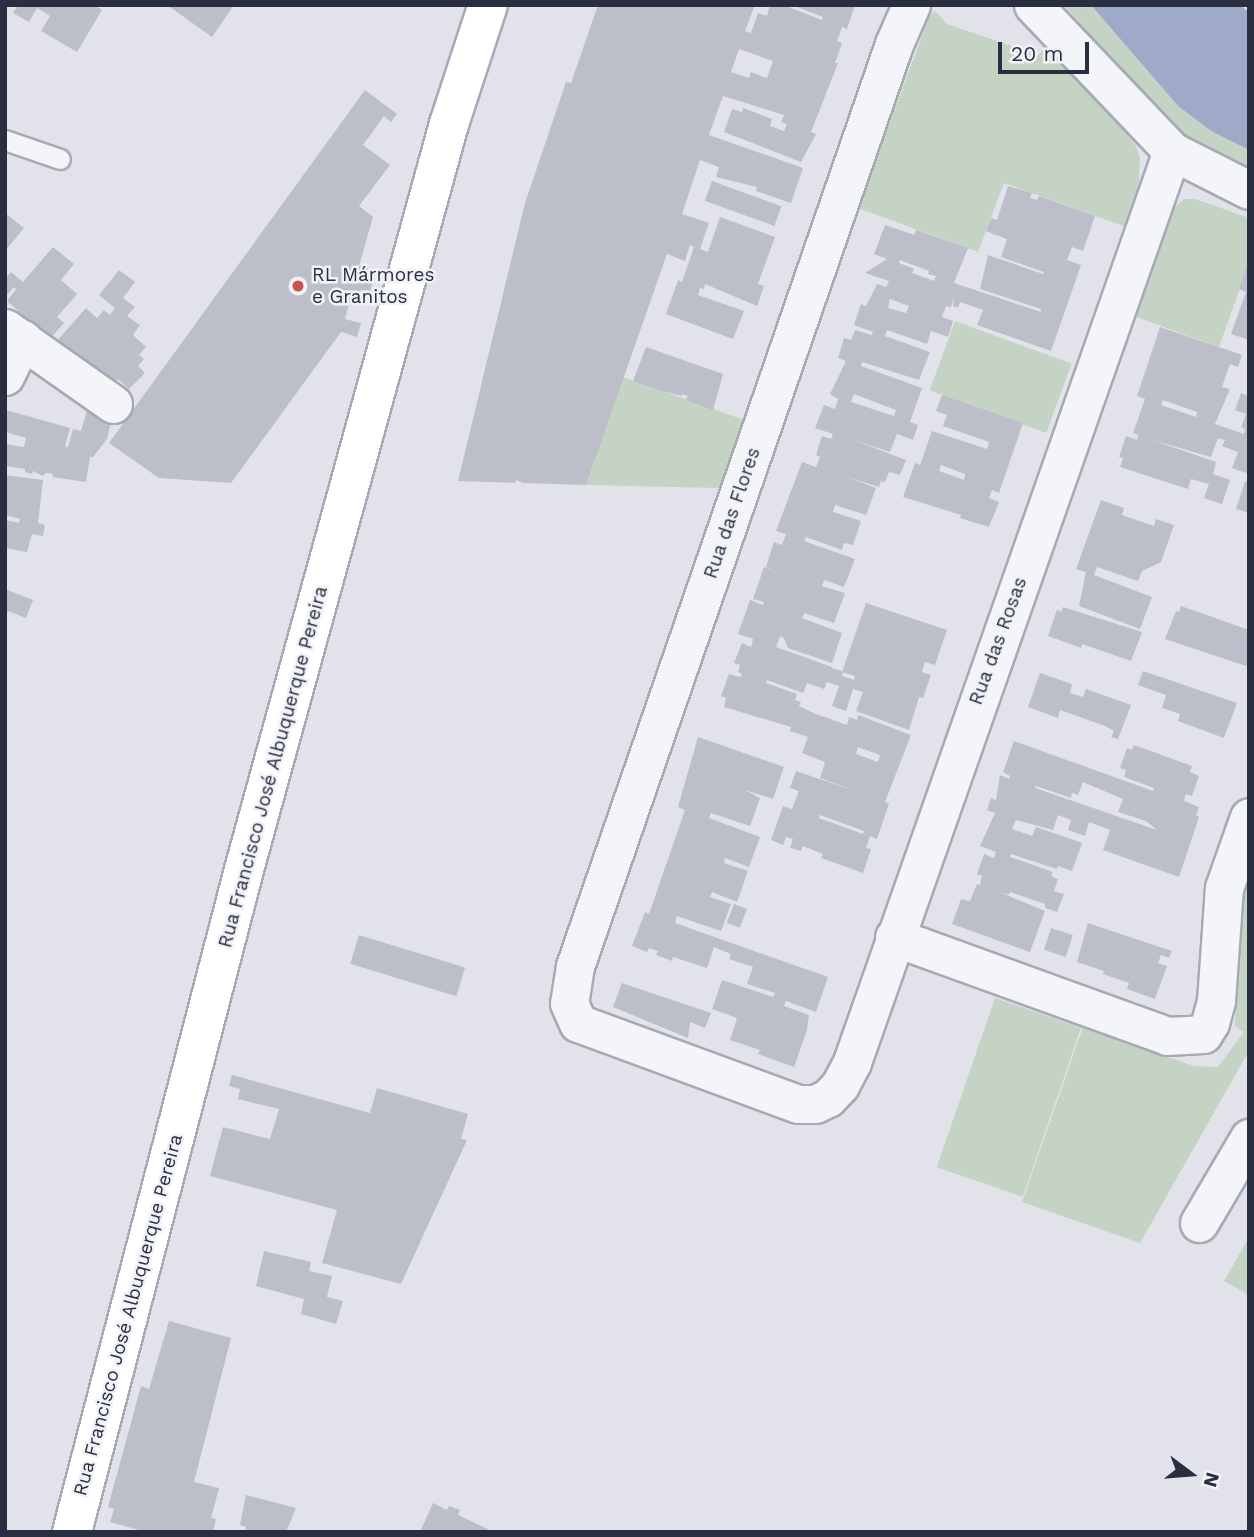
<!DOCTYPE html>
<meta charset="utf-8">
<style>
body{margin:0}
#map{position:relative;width:1254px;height:1537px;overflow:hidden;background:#e2e3ea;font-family:"Work Sans",sans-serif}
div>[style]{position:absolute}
.green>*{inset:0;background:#c4d3c3;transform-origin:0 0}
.water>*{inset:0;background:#9eaac8}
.building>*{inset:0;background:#bcbec9;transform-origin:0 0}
.roads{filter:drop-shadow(2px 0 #a7a9b4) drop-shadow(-2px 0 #a7a9b4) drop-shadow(0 2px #a7a9b4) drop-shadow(0 -2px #a7a9b4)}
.service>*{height:19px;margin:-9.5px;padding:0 9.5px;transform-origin:9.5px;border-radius:9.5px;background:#f4f5f8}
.minor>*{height:37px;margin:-18.5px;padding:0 18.5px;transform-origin:18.5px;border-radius:18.5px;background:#f4f5f8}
.secondary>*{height:38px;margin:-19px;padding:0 19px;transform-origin:19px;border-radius:19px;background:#fff}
.dots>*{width:19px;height:19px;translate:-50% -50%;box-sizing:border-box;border:4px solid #f1f2f7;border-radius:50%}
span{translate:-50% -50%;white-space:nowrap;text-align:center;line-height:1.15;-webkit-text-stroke:5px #f1f2f7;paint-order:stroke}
.poi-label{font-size:19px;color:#2a2e41}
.left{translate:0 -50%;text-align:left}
.street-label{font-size:19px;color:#2a2e41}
.frame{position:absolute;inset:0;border:7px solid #2a2e41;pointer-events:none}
.north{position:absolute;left:1156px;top:1439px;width:70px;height:70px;-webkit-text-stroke:5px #f1f2f7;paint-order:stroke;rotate:106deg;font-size:19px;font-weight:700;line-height:28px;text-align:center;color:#2a2e41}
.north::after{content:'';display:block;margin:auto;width:24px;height:32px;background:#2a2e41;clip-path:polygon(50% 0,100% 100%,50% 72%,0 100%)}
.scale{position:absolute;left:998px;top:42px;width:91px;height:32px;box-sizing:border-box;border:4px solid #2a2e41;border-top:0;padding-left:9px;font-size:21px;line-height:24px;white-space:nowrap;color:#2a2e41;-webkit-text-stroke:5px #f1f2f7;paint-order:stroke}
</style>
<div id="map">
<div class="green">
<div style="clip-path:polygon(1064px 5px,1091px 5px,1178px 106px,1211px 131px,1249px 150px,1249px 174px,1177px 132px)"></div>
<div style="clip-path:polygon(935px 11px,947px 24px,1038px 55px,1050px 43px,1089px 84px,1136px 146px,1140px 158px,1139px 181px,1126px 227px,1004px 183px,978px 252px,858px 208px,929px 17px)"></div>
<div style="clip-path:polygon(1184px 199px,1196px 199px,1249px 218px,1249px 263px,1219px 347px,1131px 315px,1170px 212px)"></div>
<div style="left:955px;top:321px;width:124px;height:74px;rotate:20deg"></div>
<div style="clip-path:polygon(623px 377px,744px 420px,719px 488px,586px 485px)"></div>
<div style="clip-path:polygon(1249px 876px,1249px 1051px,1140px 1243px,1022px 1202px,1083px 1027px,1194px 1066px,1218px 1067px,1244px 1032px,1235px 1026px,1239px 905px)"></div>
<div style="left:995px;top:998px;width:91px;height:179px;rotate:19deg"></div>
<div style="clip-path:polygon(1249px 1237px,1249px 1295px,1224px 1281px)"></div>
</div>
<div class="water">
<div style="clip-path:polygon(1091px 5px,1240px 5px,1249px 12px,1249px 150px,1211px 131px,1178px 106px)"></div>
</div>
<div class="building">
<div style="clip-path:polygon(18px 5px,94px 5px,102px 10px,77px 52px,41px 31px,50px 16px,37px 8px,29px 22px,13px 13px)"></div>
<div style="clip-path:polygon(167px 5px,234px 5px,212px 37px)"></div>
<div style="clip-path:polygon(evenodd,598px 5px,755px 5px,745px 31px,751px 33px,758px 13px,767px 16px,770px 5px,783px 5px,822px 20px,823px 17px,792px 5px,855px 5px,847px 29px,842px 27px,837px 41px,842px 43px,835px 63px,838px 63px,811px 132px,816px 134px,801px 162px,724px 132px,732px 109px,742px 112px,743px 108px,772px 119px,770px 126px,784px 131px,787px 124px,781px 122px,784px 115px,723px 96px,709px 135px,803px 168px,791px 203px,756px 191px,757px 187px,716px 177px,719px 167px,700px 160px,682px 214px,709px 223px,700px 249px,708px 252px,720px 217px,775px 237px,758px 284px,764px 286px,757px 306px,705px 284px,704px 289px,700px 288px,698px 295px,744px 311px,733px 339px,666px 314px,678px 280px,682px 282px,694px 247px,690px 245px,685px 261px,667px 254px,586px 485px,523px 483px,516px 480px,515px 483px,458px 481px,525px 203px,566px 82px,571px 83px,598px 5px,739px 49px,773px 61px,767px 78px,751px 72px,749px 78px,731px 72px,739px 49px)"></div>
<div style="clip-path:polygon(365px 90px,397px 114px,391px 122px,384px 116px,363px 145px,390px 165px,359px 206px,373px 217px,359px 266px,376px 271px,366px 305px,350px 300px,345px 319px,361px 323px,357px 337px,341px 332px,231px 483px,159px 478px,109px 443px)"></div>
<div style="left:712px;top:181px;width:74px;height:21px;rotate:20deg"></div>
<div style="clip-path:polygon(evenodd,1008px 186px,1032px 193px,1030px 198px,1037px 200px,1039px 196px,1095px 216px,1083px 251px,1072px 247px,1067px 260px,1081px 265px,1051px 351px,977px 325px,983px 310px,960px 302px,958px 308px,953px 306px,954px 297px,951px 307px,946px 306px,942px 317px,953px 321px,948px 337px,931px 331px,927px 344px,887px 330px,885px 336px,930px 352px,919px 380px,862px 362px,861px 366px,922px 388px,910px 422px,918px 425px,913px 440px,897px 434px,890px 452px,851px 439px,906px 460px,900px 475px,889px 472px,885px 482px,881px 481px,879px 487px,847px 477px,876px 488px,866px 515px,835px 505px,833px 512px,861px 521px,853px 545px,844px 543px,842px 550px,806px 537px,804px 541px,855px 559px,844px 587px,824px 580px,822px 586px,845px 593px,834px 623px,804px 613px,802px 618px,842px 633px,832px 663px,788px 648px,784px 638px,780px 636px,776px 647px,832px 667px,832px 668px,844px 672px,842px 676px,854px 680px,855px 676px,842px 672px,866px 603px,947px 630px,935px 665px,925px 662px,922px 672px,931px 675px,923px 698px,919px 697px,909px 730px,856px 711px,863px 692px,853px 689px,846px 711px,832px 706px,839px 686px,827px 682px,824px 689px,807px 683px,803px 693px,767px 680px,766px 683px,797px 694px,795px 700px,801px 702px,799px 706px,816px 714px,847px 725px,849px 717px,857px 720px,858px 715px,911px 735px,885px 802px,889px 804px,877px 839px,870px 836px,866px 848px,871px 849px,863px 873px,821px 858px,823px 854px,803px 846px,801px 851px,790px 848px,793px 839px,786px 837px,783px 845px,771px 840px,783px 806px,792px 809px,799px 791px,790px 788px,796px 771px,858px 792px,820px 778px,825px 762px,802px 753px,808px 737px,790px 731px,791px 727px,724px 707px,726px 698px,721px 696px,729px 674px,740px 677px,742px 674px,738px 672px,740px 665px,734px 663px,742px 643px,751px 647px,753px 639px,738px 634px,750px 600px,763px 605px,764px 602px,753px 599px,764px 567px,777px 572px,766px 567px,774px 542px,782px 545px,786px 534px,776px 531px,802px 462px,816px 467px,820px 457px,816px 455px,822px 436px,831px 439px,833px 434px,815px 428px,824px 405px,835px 409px,838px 399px,830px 394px,846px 361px,838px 358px,844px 338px,851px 340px,855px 330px,872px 335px,873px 332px,854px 325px,861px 304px,866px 306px,877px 284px,886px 287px,889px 281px,865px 273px,887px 259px,874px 254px,885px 225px,914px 235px,916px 230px,968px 248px,954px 283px,1041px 312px,1041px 309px,980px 289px,988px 255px,1043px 274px,1044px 272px,1001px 257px,1007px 239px,986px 231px,991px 218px,997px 220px,1008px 186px,900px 260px,929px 271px,928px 274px,936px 276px,934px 281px,912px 273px,914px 269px,899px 263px,900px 260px,1008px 186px,890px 299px,909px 306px,906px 313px,888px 308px,890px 299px,1008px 186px,854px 394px,896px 410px,894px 416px,851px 402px,854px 394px,1008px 186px,858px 747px,880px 755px,878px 762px,856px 754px,858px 747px,1008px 186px,820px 815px,864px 831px,863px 834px,819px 818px,820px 815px)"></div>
<div style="clip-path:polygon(5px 213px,24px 228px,5px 251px)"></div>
<div style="clip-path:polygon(53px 247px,74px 264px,61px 280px,77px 294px,57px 317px,64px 323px,50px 339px,7px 301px,16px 289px,14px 287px,5px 297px,5px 279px,11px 272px,23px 282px)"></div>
<div style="clip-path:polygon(1248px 263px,1249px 263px,1249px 340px,1231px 334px,1246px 292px,1239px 289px)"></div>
<div style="clip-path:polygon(119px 270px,135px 282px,123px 298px,135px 307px,127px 316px,140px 325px,133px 335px,146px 347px,139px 355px,144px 359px,138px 366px,145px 373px,129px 389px,118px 379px,112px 385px,55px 343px,86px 308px,97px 318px,104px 310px,110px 315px,115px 308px,99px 295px)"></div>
<div style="clip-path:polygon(evenodd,1160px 327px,1242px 355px,1238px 367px,1230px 364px,1222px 387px,1230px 389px,1215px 424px,1244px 434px,1245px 429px,1241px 427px,1246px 414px,1235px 410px,1241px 393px,1249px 396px,1249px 474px,1232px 468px,1238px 452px,1222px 446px,1225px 440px,1218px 438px,1211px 457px,1152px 440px,1216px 462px,1213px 474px,1230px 480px,1222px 504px,1204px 498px,1209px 484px,1191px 479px,1188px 489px,1120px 467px,1123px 458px,1119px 457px,1126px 436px,1137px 440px,1138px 435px,1133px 433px,1145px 399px,1137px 396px,1160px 327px,1163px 400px,1197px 412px,1196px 417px,1161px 405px,1163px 400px)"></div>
<div style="clip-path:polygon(646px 347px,723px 374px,713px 410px,686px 400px,688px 396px,682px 394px,682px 396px,662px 391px,633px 381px)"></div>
<div style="clip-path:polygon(evenodd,942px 395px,1023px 423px,999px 493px,992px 490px,989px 498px,999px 502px,989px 527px,960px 518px,961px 515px,903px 497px,915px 463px,920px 465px,932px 431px,987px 449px,989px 442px,943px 426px,947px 415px,936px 411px,942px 395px,941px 465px,965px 474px,964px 480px,939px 471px,941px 465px)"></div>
<div style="clip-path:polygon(88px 407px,113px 414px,107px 439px,93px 457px,90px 457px,86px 482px,52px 477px,53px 474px,46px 473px,43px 476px,33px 471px,32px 474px,25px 472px,25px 469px,5px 466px,5px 444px,24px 447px,26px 438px,5px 432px,6px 410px,70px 428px,65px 446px,68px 447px,73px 429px,81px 431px)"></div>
<div style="clip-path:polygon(5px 475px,43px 480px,38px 523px,45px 525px,43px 536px,32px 534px,27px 552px,5px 548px,5px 520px,19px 523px,20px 519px,5px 515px)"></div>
<div style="clip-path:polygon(1245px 481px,1249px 482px,1249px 513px,1236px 509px)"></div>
<div style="clip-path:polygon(1101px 500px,1124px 508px,1122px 515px,1154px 526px,1156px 519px,1174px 525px,1161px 562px,1142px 571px,1138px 581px,1097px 567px,1094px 575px,1152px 597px,1140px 629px,1079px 606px,1086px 572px,1076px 569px)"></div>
<div style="clip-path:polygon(5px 589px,33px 600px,26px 618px,8px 611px,5px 617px)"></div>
<div style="clip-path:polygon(1181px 606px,1249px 630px,1249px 667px,1165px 639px,1176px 611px,1179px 612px)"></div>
<div style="clip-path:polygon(1063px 607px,1142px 632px,1131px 661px,1082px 644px,1081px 648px,1048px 636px,1057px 610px,1061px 612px)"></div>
<div style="clip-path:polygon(1143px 671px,1237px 703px,1224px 738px,1178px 721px,1180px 714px,1162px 708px,1166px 695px,1138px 685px)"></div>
<div style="clip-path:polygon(1040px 673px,1072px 684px,1070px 693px,1083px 697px,1086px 689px,1131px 705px,1118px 739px,1111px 737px,1114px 731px,1105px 726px,1060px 710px,1058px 718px,1028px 707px)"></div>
<div style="clip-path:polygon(698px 737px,784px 767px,773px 799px,745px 790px,760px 798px,750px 826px,711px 813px,709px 818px,760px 837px,749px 867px,725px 858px,724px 863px,748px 871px,737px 902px,712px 892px,710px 897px,731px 904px,721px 931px,677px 916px,675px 923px,828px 977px,816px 1012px,786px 1001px,784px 1006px,809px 1015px,807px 1030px,794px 1067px,758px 1054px,760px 1050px,730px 1040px,737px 1018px,712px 1009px,722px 980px,773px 997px,775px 993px,747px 984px,753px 967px,729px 959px,731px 954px,714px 947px,707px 968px,673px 957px,672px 961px,656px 955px,658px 951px,649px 948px,647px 952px,632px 946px,645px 912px,649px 914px,685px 810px,678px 807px)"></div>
<div style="clip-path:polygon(evenodd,1014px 741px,1153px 791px,1154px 788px,1124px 777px,1126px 770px,1120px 768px,1127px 748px,1132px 750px,1134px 745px,1192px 766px,1190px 772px,1199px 776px,1192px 796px,1186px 794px,1184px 801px,1199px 807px,1196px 815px,1199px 817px,1179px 877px,1103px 850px,1110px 830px,1089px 822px,1085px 836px,1068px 830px,1071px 820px,1058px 815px,1053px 830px,1016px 820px,1012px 829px,1021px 832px,1032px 836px,1036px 827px,1082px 843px,1072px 871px,1058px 866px,1057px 869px,1011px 854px,1010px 857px,1053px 872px,1051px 876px,1058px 879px,1054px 891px,1064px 894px,1057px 912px,1045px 908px,1045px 904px,1010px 892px,1009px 895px,999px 892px,1045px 911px,1030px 952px,952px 924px,961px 899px,970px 901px,977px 884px,980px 885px,982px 876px,977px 874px,984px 854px,994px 858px,996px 852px,980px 846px,995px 813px,987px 810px,991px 798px,996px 800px,1000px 775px,1009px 779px,1010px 776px,1003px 772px,1014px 741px,1083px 782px,1123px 799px,1118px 812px,1146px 821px,1157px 830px,1035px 788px,1036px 786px,1071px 798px,1072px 793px,1078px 795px,1083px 782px)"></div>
<div style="left:734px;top:904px;width:14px;height:20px;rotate:21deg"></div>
<div style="clip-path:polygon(1088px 923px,1172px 951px,1169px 958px,1161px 955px,1158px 963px,1167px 966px,1155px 999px,1127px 989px,1129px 983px,1103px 974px,1104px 971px,1077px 962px)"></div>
<div style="left:1051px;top:928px;width:23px;height:23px;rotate:18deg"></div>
<div style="left:359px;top:935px;width:111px;height:30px;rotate:17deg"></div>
<div style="clip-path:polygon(622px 983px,711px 1013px,705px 1028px,690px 1022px,688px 1038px,613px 1007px)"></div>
<div style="clip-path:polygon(232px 1075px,370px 1113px,377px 1088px,468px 1114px,461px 1139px,467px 1140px,401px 1284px,322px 1263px,337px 1210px,210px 1176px,223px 1127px,270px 1139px,279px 1109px,238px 1099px,240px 1089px,229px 1086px)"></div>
<div style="clip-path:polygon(264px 1251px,311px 1262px,309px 1271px,332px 1276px,327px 1297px,343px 1301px,336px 1324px,301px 1314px,304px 1299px,256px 1286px)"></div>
<div style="clip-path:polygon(169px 1321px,231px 1338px,194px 1482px,219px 1488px,211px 1518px,216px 1519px,213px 1532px,146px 1532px,110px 1522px,114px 1509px,108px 1507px,141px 1386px,149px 1389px)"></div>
<div style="clip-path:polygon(246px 1495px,296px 1508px,286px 1532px,245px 1532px,246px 1527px,240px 1525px)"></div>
<div style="clip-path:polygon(433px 1503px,447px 1510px,449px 1506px,460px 1510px,458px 1515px,494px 1532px,420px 1532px)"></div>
</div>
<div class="roads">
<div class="service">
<div style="left:5px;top:140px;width:58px;rotate:19.1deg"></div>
</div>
<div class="minor">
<div style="left:911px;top:5px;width:43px;rotate:113.6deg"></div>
<div style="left:894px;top:44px;width:976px;rotate:109.08deg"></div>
<div style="left:575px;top:966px;width:37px;rotate:99deg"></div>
<div style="left:569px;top:1003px;width:22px;rotate:66deg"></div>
<div style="left:578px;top:1023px;width:234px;rotate:20.2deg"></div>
<div style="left:798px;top:1104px;width:17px"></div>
<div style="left:815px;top:1104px;width:14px;rotate:-25deg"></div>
<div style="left:828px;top:1098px;width:18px;rotate:-47deg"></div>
<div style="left:840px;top:1085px;width:26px;rotate:-62deg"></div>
<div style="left:852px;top:1062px;width:966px;rotate:-70.65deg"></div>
<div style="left:1033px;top:5px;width:202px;rotate:46.4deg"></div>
<div style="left:1172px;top:151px;width:86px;rotate:26.9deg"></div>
<div style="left:5px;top:328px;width:132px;rotate:35.1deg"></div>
<div style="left:5px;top:376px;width:41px;rotate:-64.1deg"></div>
<div style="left:894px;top:937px;width:290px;rotate:19.9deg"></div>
<div style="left:1167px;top:1036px;width:36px;rotate:-3deg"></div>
<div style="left:1203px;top:1034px;width:13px;rotate:-58deg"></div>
<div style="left:1210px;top:1023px;width:23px;rotate:-75deg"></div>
<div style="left:1216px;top:1001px;width:113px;rotate:-86deg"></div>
<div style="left:1224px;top:888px;width:75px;rotate:-70.6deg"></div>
<div style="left:1199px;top:1223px;width:99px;rotate:-59.5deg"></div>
</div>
<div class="secondary">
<div style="left:72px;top:1532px;width:688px;rotate:-75.44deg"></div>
<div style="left:245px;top:866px;width:770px;rotate:-74.63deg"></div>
<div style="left:449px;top:124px;width:125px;rotate:-71.9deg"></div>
</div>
</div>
<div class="dots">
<div style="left:298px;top:286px;background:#c9524c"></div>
</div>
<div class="poi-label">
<span class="left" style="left:312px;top:286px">RL Mármores<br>e Granitos</span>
</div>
<div class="street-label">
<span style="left:732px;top:513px;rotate:-71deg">Rua das Flores</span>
<span style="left:998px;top:641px;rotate:-70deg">Rua das Rosas</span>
<span style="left:273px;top:767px;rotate:-75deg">Rua Francisco José Albuquerque Pereira</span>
<span style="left:128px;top:1315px;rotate:-75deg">Rua Francisco José Albuquerque Pereira</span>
</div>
<div class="frame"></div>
<div class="north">N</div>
<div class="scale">20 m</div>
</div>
